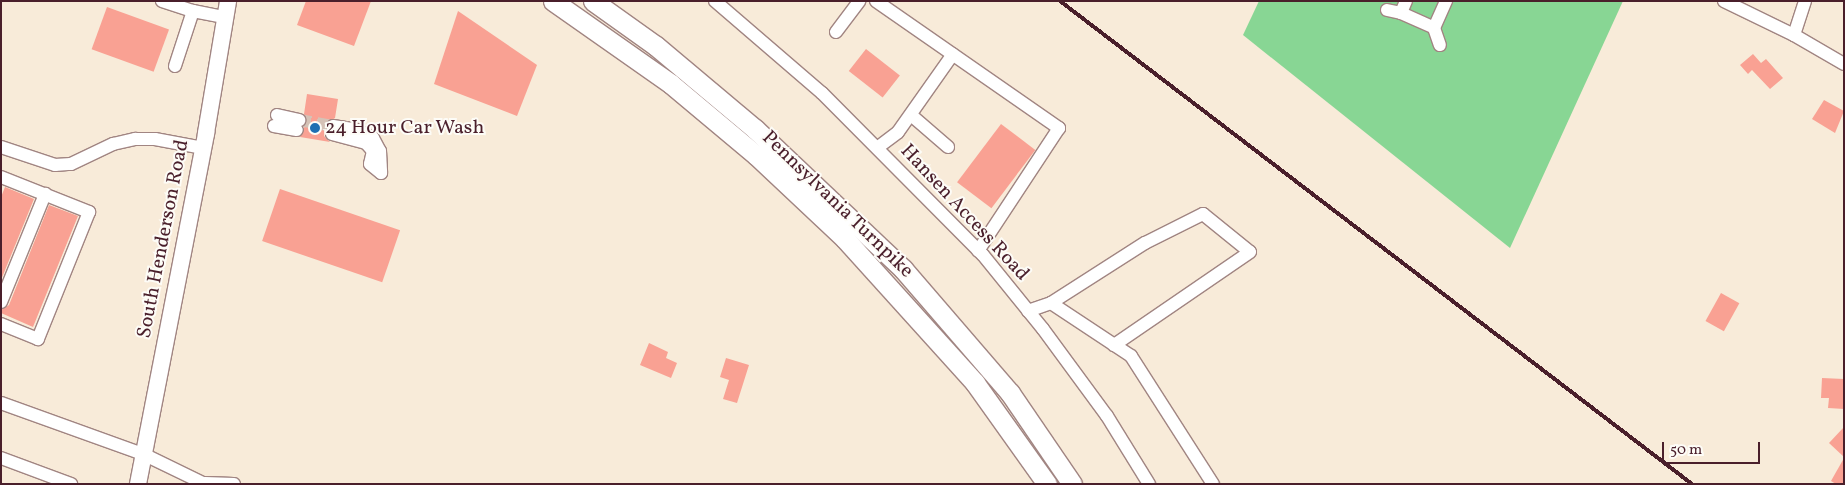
<!DOCTYPE html>
<style>
body{margin:0}
#map{position:relative;width:1845px;height:485px;overflow:hidden;background:#f8ebd9;font-family:Vollkorn,serif}
div>[style]{position:absolute}
.green>*{inset:0;background:#88d694}
.building>*{inset:0;background:#f9a193;transform-origin:0 0}
.minor-tunnel>*{height:12px;margin-top:-6px;transform-origin:0;background:repeating-linear-gradient(90deg,#d5c2b6 0 12px,transparent 0 18px)}
.roads{filter:drop-shadow(1px 0 #a18582) drop-shadow(-1px 0 #a18582) drop-shadow(0 1px #a18582) drop-shadow(0 -1px #a18582)}
.minor>*{height:12px;margin:-6px;padding:0 6px;transform-origin:6px;border-radius:6px;background:#fff}
.major>*{height:16px;margin:-8px;padding:0 8px;transform-origin:8px;border-radius:8px;background:#fff}
.highway>*{height:19px;margin:-9.5px;padding:0 9.5px;transform-origin:9.5px;border-radius:9.5px;background:#fff}
.rail>*{height:4px;margin:-2px;padding:0 2px;transform-origin:2px;border-radius:2px;background:#4a1f2b}
.dots>*{width:14px;height:14px;translate:-50% -50%;box-sizing:border-box;border:2px solid #fdfcf7;border-radius:50%}
span{translate:-50% -50%;white-space:nowrap;text-align:center;line-height:1.15;-webkit-text-stroke:4px #fdfcf7;paint-order:stroke}
.poi-label{font-size:20px;color:#4a1f2b}
.left{translate:0 -50%;text-align:left}
.street-label{font-size:20px;color:#4a1f2b}
.frame{position:absolute;inset:0;border:2px solid #4a1f2b;pointer-events:none}
.scale{position:absolute;left:1662px;top:442px;width:98px;height:22px;box-sizing:border-box;border:2px solid #4a1f2b;border-top:0;padding-left:6px;font-size:15px;line-height:18px;white-space:nowrap;color:#4a1f2b;-webkit-text-stroke:4px #fdfcf7;paint-order:stroke}
</style>
<div id="map">
<div class="green">
<div style="clip-path:polygon(1259px 1px,1623px 1px,1510px 248px,1243px 35px)"></div>
</div>
<div class="building">
<div style="clip-path:polygon(306px 1px,371px 1px,354px 46px,297px 25px)"></div>
<div style="left:107px;top:7px;width:66px;height:45px;rotate:20deg"></div>
<div style="clip-path:polygon(458px 11px,537px 65px,517px 116px,434px 84px)"></div>
<div style="left:866px;top:49px;width:43px;height:28px;rotate:38deg"></div>
<div style="clip-path:polygon(1753px 54px,1761px 63px,1766px 59px,1783px 78px,1770px 89px,1752px 70px,1748px 74px,1740px 65px)"></div>
<div style="clip-path:polygon(307px 94px,338px 99px,335px 118px,325px 124px,324px 136px,330px 142px,300px 137px,307px 121px,304px 114px)"></div>
<div style="clip-path:polygon(1824px 100px,1844px 111px,1835px 133px,1812px 119px)"></div>
<div style="left:1001px;top:124px;width:43px;height:73px;rotate:37deg"></div>
<div style="clip-path:polygon(5px 187px,34px 199px,1px 280px,1px 197px)"></div>
<div style="left:280px;top:189px;width:127px;height:55px;rotate:19deg"></div>
<div style="clip-path:polygon(49px 205px,78px 216px,33px 327px,1px 313px,1px 310px,9px 305px)"></div>
<div style="left:1721px;top:293px;width:21px;height:32px;rotate:29deg"></div>
<div style="clip-path:polygon(649px 343px,668px 352px,666px 358px,677px 363px,671px 378px,640px 365px)"></div>
<div style="clip-path:polygon(726px 358px,749px 365px,737px 403px,723px 399px,729px 380px,720px 377px)"></div>
<div style="clip-path:polygon(1822px 378px,1844px 379px,1844px 409px,1828px 408px,1829px 398px,1821px 398px)"></div>
<div style="clip-path:polygon(1844px 427px,1844px 457px,1829px 443px)"></div>
<div style="clip-path:polygon(1844px 458px,1844px 484px,1836px 484px,1831px 481px)"></div>
</div>
<div class="minor-tunnel">
<div style="left:299px;top:120px;width:35px;rotate:10deg"></div>
</div>
<div class="roads">
<div class="minor">
<div style="left:162px;top:1px;width:33px;rotate:18deg"></div>
<div style="left:715px;top:1px;width:141px;rotate:40.7deg"></div>
<div style="left:822px;top:93px;width:228px;rotate:45.2deg"></div>
<div style="left:983px;top:255px;width:95px;rotate:51deg"></div>
<div style="left:1043px;top:329px;width:108px;rotate:53.7deg"></div>
<div style="left:1107px;top:416px;width:80px;rotate:58.3deg"></div>
<div style="left:876px;top:1px;width:223px;rotate:34.8deg"></div>
<div style="left:1059px;top:128px;width:147px;rotate:123.4deg"></div>
<div style="left:1406px;top:1px;width:13px;rotate:113deg"></div>
<div style="left:1401px;top:13px;width:36px;rotate:24deg"></div>
<div style="left:1434px;top:28px;width:30px;rotate:-66deg"></div>
<div style="left:1724px;top:1px;width:78px;rotate:25.9deg"></div>
<div style="left:1794px;top:35px;width:58px;rotate:30.1deg"></div>
<div style="left:1387px;top:10px;width:14px;rotate:12deg"></div>
<div style="left:1434px;top:28px;width:18px;rotate:71deg"></div>
<div style="left:836px;top:32px;width:39px;rotate:-53deg"></div>
<div style="left:1794px;top:35px;width:36px;rotate:-72deg"></div>
<div style="left:175px;top:66px;width:58px;rotate:-71.9deg"></div>
<div style="left:193px;top:11px;width:33px;rotate:11deg"></div>
<div style="left:277px;top:115px;width:23px;rotate:13deg"></div>
<div style="left:911px;top:115px;width:49px;rotate:40.9deg"></div>
<div style="left:274px;top:126px;width:23px;rotate:10deg"></div>
<div style="left:333px;top:126px;width:24px;rotate:9deg"></div>
<div style="left:357px;top:130px;width:18px;rotate:27deg"></div>
<div style="left:373px;top:138px;width:15px;rotate:62deg"></div>
<div style="left:380px;top:151px;width:22px;rotate:87deg"></div>
<div style="left:332px;top:134px;width:35px;rotate:15deg"></div>
<div style="left:366px;top:143px;width:11px;rotate:49deg"></div>
<div style="left:373px;top:151px;width:13px;rotate:103deg"></div>
<div style="left:370px;top:164px;width:14px;rotate:39deg"></div>
<div style="left:1px;top:147px;width:57px;rotate:18.4deg"></div>
<div style="left:55px;top:165px;width:16px;rotate:-4deg"></div>
<div style="left:71px;top:164px;width:47px;rotate:-25.5deg"></div>
<div style="left:113px;top:144px;width:23px;rotate:-13deg"></div>
<div style="left:135px;top:139px;width:20px"></div>
<div style="left:155px;top:139px;width:49px;rotate:10.6deg"></div>
<div style="left:877px;top:148px;width:26px;rotate:-37deg"></div>
<div style="left:898px;top:132px;width:95px;rotate:-54.8deg"></div>
<div style="left:1px;top:177px;width:95px;rotate:21.7deg"></div>
<div style="left:89px;top:212px;width:137px;rotate:111.9deg"></div>
<div style="left:38px;top:339px;width:40px;rotate:-158deg"></div>
<div style="left:1px;top:302px;width:117px;rotate:-67.8deg"></div>
<div style="left:1051px;top:303px;width:112px;rotate:-32.6deg"></div>
<div style="left:1145px;top:243px;width:65px;rotate:-26.6deg"></div>
<div style="left:1203px;top:214px;width:60px;rotate:39deg"></div>
<div style="left:1250px;top:252px;width:165px;rotate:145.6deg"></div>
<div style="left:1028px;top:311px;width:24px;rotate:-19deg"></div>
<div style="left:1051px;top:303px;width:96px;rotate:33.5deg"></div>
<div style="left:1131px;top:356px;width:152px;rotate:57.4deg"></div>
<div style="left:1px;top:403px;width:151px;rotate:19.8deg"></div>
<div style="left:143px;top:454px;width:69px;rotate:25.8deg"></div>
<div style="left:1px;top:458px;width:75px;rotate:20.4deg"></div>
<div style="left:205px;top:483px;width:29px;rotate:2deg"></div>
</div>
<div class="major">
<div style="left:138px;top:484px;width:358px;rotate:-79deg"></div>
<div style="left:206px;top:133px;width:134px;rotate:-80.5deg"></div>
</div>
<div class="highway">
<div style="left:553px;top:1px;width:144px;rotate:35.1deg"></div>
<div style="left:671px;top:84px;width:111px;rotate:39.9deg"></div>
<div style="left:756px;top:155px;width:122px;rotate:43.3deg"></div>
<div style="left:845px;top:239px;width:194px;rotate:47.9deg"></div>
<div style="left:975px;top:383px;width:124px;rotate:54.5deg"></div>
<div style="left:593px;top:1px;width:77px;rotate:35.5deg"></div>
<div style="left:656px;top:46px;width:129px;rotate:40deg"></div>
<div style="left:755px;top:129px;width:204px;rotate:43.4deg"></div>
<div style="left:903px;top:269px;width:164px;rotate:49.2deg"></div>
<div style="left:1010px;top:393px;width:110px;rotate:55.7deg"></div>
</div>
</div>
<div class="rail">
<div style="left:1060px;top:1px;width:795px;rotate:37.39deg"></div>
</div>
<div class="dots">
<div style="left:315px;top:128px;background:#1f6fb2"></div>
</div>
<div class="poi-label">
<span class="left" style="left:325px;top:128px">24 Hour Car Wash</span>
</div>
<div class="street-label">
<span style="left:837px;top:205px;rotate:44deg">Pennsylvania Turnpike</span>
<span style="left:964px;top:213px;rotate:47deg">Hansen Access Road</span>
<span style="left:164px;top:239px;rotate:-79deg">South Henderson Road</span>
</div>
<div class="frame"></div>
<div class="scale">50 m</div>
</div>
